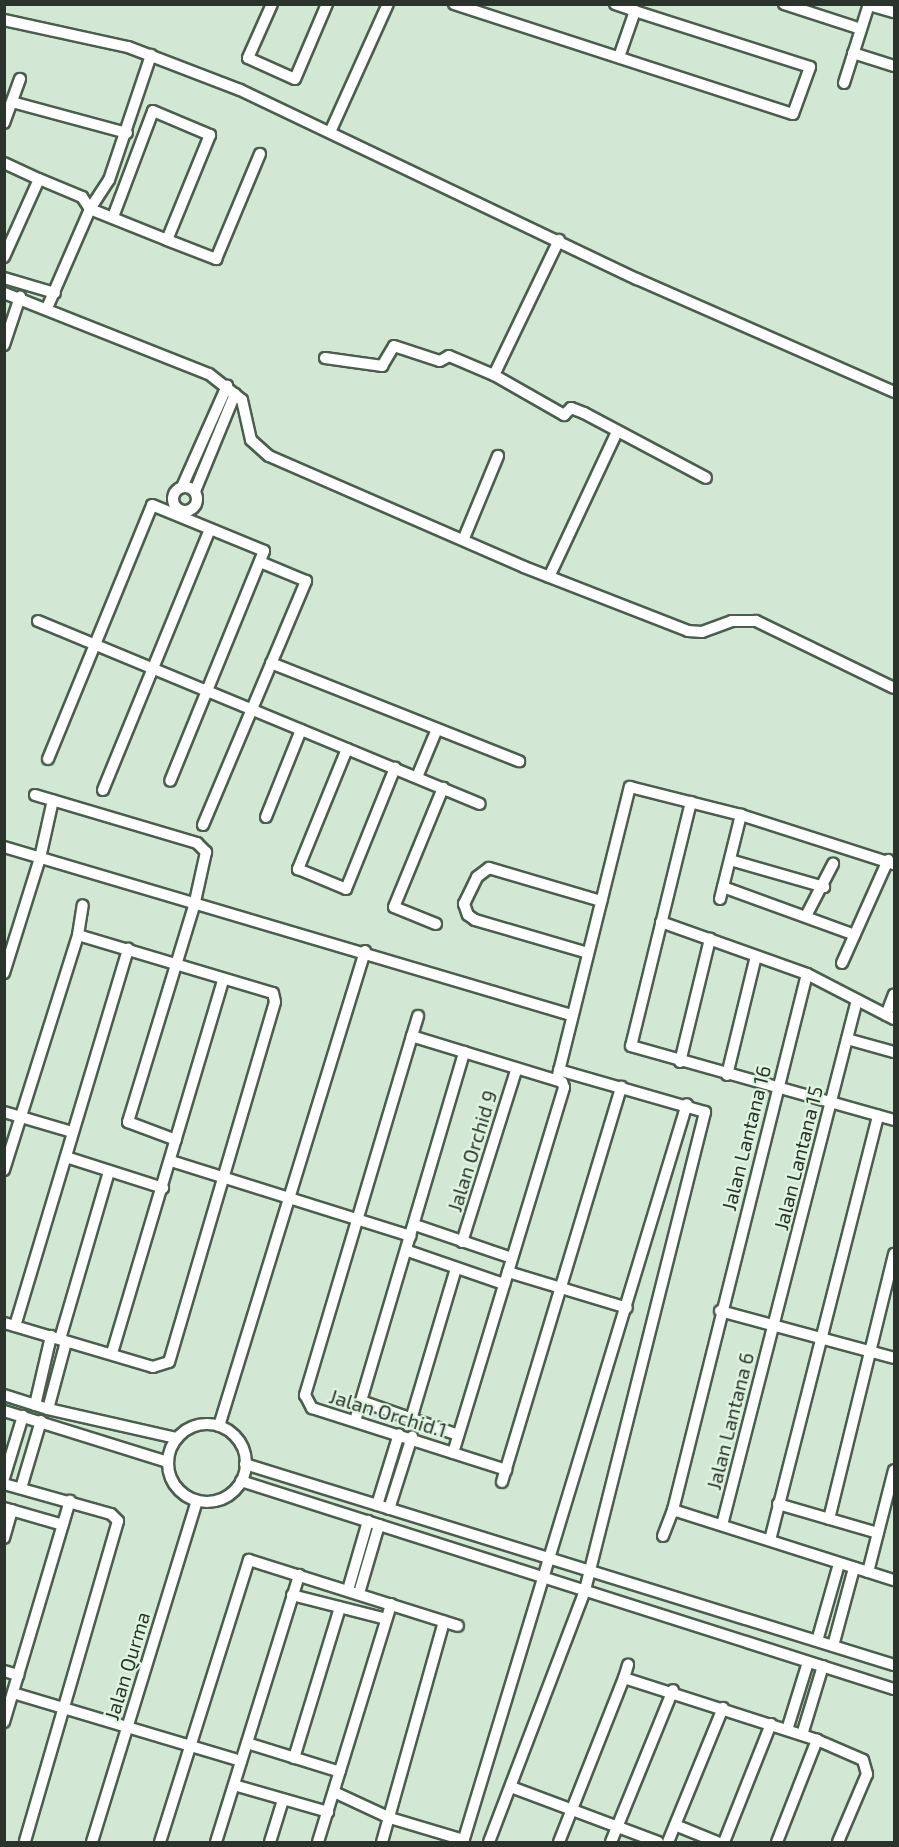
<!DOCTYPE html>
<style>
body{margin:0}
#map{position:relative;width:899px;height:1847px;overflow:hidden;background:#d2e8d4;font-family:"Exo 2",sans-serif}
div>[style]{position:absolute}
.roads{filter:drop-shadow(2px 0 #4b5e4e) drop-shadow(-2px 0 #4b5e4e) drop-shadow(0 2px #4b5e4e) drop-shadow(0 -2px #4b5e4e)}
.street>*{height:10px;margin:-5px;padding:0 5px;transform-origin:5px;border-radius:5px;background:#fff}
.street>.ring{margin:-5px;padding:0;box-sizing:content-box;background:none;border:10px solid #fff;border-radius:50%}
span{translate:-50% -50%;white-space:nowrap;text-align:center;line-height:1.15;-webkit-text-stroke:4.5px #dff5e1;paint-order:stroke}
.street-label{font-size:20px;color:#2b342c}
.frame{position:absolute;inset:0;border:6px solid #2b342c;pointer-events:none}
</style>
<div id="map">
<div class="roads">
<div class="street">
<div style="left:272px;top:4px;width:59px;rotate:114deg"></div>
<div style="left:248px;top:58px;width:51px;rotate:24.1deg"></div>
<div style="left:295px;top:79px;width:82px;rotate:-66.9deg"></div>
<div style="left:454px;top:4px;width:356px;rotate:18deg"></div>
<div style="left:793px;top:114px;width:50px;rotate:-70.1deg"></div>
<div style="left:810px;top:67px;width:184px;rotate:-162.3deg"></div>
<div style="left:615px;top:4px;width:21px;rotate:19deg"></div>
<div style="left:635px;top:11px;width:49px;rotate:109.2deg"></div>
<div style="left:784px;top:4px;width:81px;rotate:18deg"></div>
<div style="left:869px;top:5px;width:26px;rotate:16deg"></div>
<div style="left:4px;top:20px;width:127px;rotate:12.3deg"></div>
<div style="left:128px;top:47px;width:120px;rotate:21deg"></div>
<div style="left:240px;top:90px;width:440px;rotate:25.5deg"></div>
<div style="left:637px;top:279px;width:281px;rotate:23.7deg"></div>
<div style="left:853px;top:53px;width:43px;rotate:17.6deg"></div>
<div style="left:844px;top:83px;width:83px;rotate:-72.4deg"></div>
<div style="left:12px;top:102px;width:119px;rotate:15.1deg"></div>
<div style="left:4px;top:123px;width:47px;rotate:-70deg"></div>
<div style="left:331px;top:130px;width:138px;rotate:-65.7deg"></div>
<div style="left:4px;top:163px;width:38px;rotate:25deg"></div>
<div style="left:113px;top:217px;width:113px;rotate:-69.3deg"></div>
<div style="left:153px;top:111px;width:62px;rotate:22.8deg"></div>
<div style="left:210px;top:135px;width:113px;rotate:112.3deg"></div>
<div style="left:167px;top:240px;width:53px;rotate:21.2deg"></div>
<div style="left:216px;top:259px;width:114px;rotate:-67.3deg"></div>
<div style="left:4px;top:257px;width:85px;rotate:-65.8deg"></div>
<div style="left:39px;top:179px;width:47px;rotate:22.7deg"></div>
<div style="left:82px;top:197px;width:14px;rotate:56deg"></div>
<div style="left:90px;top:209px;width:83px;rotate:21.9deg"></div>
<div style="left:4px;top:278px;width:53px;rotate:16.4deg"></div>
<div style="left:4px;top:293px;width:220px;rotate:21.6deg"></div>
<div style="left:209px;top:374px;width:42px;rotate:38.2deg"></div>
<div style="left:242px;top:400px;width:41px;rotate:77.3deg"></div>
<div style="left:251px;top:440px;width:24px;rotate:42deg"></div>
<div style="left:269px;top:456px;width:278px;rotate:23.5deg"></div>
<div style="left:524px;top:567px;width:176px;rotate:21.3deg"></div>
<div style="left:688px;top:631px;width:14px;rotate:4deg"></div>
<div style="left:702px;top:632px;width:32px;rotate:-20deg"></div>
<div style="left:732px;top:621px;width:24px"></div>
<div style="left:756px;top:621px;width:153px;rotate:25.9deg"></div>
<div style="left:47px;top:308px;width:108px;rotate:-66.5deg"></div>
<div style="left:90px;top:209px;width:35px;rotate:-57deg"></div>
<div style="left:109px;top:180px;width:132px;rotate:-71.4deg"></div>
<div style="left:4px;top:345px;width:51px;rotate:-71.6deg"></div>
<div style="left:325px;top:358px;width:58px;rotate:8deg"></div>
<div style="left:382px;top:366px;width:23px;rotate:-59deg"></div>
<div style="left:394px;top:346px;width:48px;rotate:18.1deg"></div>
<div style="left:440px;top:361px;width:10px;rotate:-29deg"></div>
<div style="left:449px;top:356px;width:49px;rotate:22.9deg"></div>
<div style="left:494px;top:375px;width:81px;rotate:29.7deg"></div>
<div style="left:564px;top:415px;width:10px;rotate:-45deg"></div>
<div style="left:571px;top:408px;width:14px;rotate:21deg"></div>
<div style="left:584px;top:413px;width:138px;rotate:28deg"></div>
<div style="left:494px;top:375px;width:150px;rotate:-64.3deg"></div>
<div style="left:182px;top:487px;width:111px;rotate:-66deg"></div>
<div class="ring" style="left:173px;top:487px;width:14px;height:14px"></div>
<div style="left:195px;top:491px;width:105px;rotate:-67.6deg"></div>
<div style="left:464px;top:538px;width:89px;rotate:-67.5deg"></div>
<div style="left:549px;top:577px;width:160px;rotate:-64.9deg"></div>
<div style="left:38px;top:621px;width:478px;rotate:22.5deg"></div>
<div style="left:271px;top:663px;width:267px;rotate:21.6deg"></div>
<div style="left:347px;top:749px;width:130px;rotate:112.2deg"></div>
<div style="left:298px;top:869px;width:52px;rotate:22.6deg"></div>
<div style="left:346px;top:889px;width:131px;rotate:-68deg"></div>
<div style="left:48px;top:759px;width:274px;rotate:-67.7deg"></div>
<div style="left:152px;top:505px;width:121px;rotate:22.3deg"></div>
<div style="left:264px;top:551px;width:248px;rotate:112.2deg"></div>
<div style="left:417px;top:777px;width:52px;rotate:-67.4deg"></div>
<div style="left:103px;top:790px;width:282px;rotate:-67.7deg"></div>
<div style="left:35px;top:795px;width:169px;rotate:16.5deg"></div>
<div style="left:197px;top:843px;width:13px;rotate:45deg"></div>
<div style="left:206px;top:852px;width:55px;rotate:102.5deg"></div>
<div style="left:194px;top:906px;width:226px;rotate:107deg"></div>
<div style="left:128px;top:1122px;width:51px;rotate:20.6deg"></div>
<div style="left:691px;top:802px;width:251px;rotate:103.8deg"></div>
<div style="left:631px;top:1046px;width:273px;rotate:15.7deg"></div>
<div style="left:266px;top:817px;width:94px;rotate:-68.1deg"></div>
<div style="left:203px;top:825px;width:265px;rotate:-67.1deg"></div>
<div style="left:306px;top:581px;width:50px;rotate:-157.6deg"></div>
<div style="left:4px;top:847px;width:591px;rotate:16.5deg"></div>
<div style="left:730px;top:860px;width:98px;rotate:16deg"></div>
<div style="left:723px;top:887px;width:140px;rotate:20deg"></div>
<div style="left:720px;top:899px;width:87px;rotate:-76deg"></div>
<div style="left:806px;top:916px;width:59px;rotate:-62.6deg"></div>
<div style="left:661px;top:922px;width:155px;rotate:19.6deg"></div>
<div style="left:807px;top:974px;width:98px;rotate:27.3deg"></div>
<div style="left:436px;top:924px;width:45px;rotate:-158deg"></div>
<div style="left:394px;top:907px;width:129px;rotate:-67.6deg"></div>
<div style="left:78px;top:935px;width:30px;rotate:-81deg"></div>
<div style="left:588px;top:953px;width:118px;rotate:-163.7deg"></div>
<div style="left:475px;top:920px;width:9px;rotate:-144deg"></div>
<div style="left:468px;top:915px;width:12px;rotate:-110deg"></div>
<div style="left:464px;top:904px;width:30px;rotate:-64deg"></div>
<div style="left:477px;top:877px;width:15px;rotate:-37deg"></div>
<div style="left:489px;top:868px;width:117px;rotate:16.4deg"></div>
<div style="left:842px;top:963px;width:113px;rotate:-65.9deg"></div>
<div style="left:4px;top:973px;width:121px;rotate:-72.6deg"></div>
<div style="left:40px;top:858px;width:59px;rotate:-77.4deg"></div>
<div style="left:807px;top:974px;width:552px;rotate:104.04deg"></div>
<div style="left:673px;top:1510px;width:232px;rotate:17.6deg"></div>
<div style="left:886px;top:1015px;width:22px;rotate:-69deg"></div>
<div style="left:412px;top:1036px;width:21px;rotate:-73deg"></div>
<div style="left:847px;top:1039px;width:49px;rotate:15.5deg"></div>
<div style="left:680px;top:1062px;width:127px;rotate:-76.3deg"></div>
<div style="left:558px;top:1075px;width:297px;rotate:-76deg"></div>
<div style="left:630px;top:787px;width:114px;rotate:14.2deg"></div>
<div style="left:741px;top:815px;width:161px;rotate:17.8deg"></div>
<div style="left:727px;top:1075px;width:122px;rotate:-76.3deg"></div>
<div style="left:4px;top:1112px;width:71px;rotate:16.4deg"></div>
<div style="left:66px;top:1157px;width:102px;rotate:17.7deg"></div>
<div style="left:171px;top:1161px;width:251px;rotate:17.4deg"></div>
<div style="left:4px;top:1170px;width:246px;rotate:-72.5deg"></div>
<div style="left:78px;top:935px;width:203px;rotate:16.6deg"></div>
<div style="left:273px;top:993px;width:9px;rotate:77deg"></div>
<div style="left:275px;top:1002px;width:375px;rotate:106.4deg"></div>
<div style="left:169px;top:1362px;width:17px;rotate:163deg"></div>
<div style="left:153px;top:1367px;width:155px;rotate:-163.5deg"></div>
<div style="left:415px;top:1225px;width:102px;rotate:18.8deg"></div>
<div style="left:462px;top:1242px;width:179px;rotate:-72.5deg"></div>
<div style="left:408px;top:1251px;width:102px;rotate:19deg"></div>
<div style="left:508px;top:1272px;width:124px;rotate:16.8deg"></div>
<div style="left:720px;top:1311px;width:180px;rotate:15.1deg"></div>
<div style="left:15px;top:1326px;width:394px;rotate:-73.3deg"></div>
<div style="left:60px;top:1339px;width:175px;rotate:-73.7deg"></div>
<div style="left:112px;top:1353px;width:389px;rotate:-73.4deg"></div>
<div style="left:4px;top:1395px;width:46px;rotate:17.7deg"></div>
<div style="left:48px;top:1409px;width:132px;rotate:12.7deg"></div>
<div style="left:361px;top:1401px;width:103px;rotate:19.3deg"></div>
<div style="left:35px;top:1405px;width:71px;rotate:-76.9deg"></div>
<div style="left:48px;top:1409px;width:69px;rotate:-75deg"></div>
<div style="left:4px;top:1411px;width:172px;rotate:17.3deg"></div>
<div style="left:412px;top:1416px;width:154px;rotate:-73.4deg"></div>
<div style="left:355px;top:1421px;width:385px;rotate:-73.5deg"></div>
<div class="ring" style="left:168px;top:1424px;width:68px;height:68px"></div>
<div style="left:219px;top:1426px;width:497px;rotate:-72.9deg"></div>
<div style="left:453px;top:1453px;width:382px;rotate:-73.1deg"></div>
<div style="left:564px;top:1087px;width:5px;rotate:-112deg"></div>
<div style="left:562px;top:1082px;width:157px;rotate:-163deg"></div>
<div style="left:412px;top:1036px;width:375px;rotate:106.6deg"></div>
<div style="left:305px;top:1395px;width:15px;rotate:62deg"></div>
<div style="left:312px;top:1408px;width:204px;rotate:17.7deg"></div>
<div style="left:245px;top:1464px;width:679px;rotate:17.21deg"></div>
<div style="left:4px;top:1478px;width:65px;rotate:-73deg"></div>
<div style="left:241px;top:1481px;width:685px;rotate:17.67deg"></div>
<div style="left:502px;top:1482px;width:413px;rotate:-73.2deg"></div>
<div style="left:4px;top:1484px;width:111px;rotate:15.7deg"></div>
<div style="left:111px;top:1514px;width:10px;rotate:45deg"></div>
<div style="left:118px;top:1521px;width:334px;rotate:106.2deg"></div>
<div style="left:21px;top:1488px;width:70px;rotate:-73.4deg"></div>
<div style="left:778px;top:1504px;width:104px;rotate:16.2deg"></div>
<div style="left:377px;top:1505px;width:74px;rotate:-72.8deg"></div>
<div style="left:4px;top:1508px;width:61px;rotate:16.1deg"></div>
<div style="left:389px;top:1509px;width:76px;rotate:-72.3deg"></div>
<div style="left:829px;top:1519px;width:273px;rotate:-76.2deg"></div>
<div style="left:722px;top:1525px;width:542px;rotate:-75.58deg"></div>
<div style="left:663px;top:1536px;width:28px;rotate:-69deg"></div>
<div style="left:4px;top:1538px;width:29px;rotate:-74deg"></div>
<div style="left:770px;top:1540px;width:438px;rotate:-75.7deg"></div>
<div style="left:868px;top:1572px;width:105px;rotate:-75.7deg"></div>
<div style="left:348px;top:1590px;width:72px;rotate:-73.8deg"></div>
<div style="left:359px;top:1593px;width:71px;rotate:-73.6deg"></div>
<div style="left:292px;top:1595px;width:97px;rotate:14.3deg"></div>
<div style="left:817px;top:1641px;width:80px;rotate:-74.1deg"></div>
<div style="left:833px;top:1646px;width:81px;rotate:-74.9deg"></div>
<div style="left:4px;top:1671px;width:15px;rotate:16deg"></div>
<div style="left:624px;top:1678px;width:14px;rotate:-73deg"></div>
<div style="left:13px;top:1693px;width:238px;rotate:16.6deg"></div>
<div style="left:4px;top:1722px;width:231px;rotate:-73.4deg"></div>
<div style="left:787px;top:1730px;width:71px;rotate:-72.8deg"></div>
<div style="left:802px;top:1735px;width:72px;rotate:-73.1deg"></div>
<div style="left:247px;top:1743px;width:97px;rotate:17.3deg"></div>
<div style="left:294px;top:1758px;width:157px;rotate:-73deg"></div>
<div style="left:234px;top:1785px;width:98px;rotate:16deg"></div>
<div style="left:511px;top:1787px;width:157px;rotate:20.5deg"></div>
<div style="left:334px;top:1792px;width:62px;rotate:24.9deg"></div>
<div style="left:390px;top:1818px;width:77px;rotate:16.6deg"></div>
<div style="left:675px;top:1825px;width:45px;rotate:22deg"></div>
<div style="left:92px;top:1842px;width:357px;rotate:-72.9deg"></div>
<div style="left:160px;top:1842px;width:296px;rotate:-72.5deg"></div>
<div style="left:249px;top:1560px;width:219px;rotate:17.5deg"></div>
<div style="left:216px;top:1842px;width:280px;rotate:-72.7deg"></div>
<div style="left:270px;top:1842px;width:44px;rotate:-72.8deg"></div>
<div style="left:318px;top:1842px;width:249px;rotate:-72.9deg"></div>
<div style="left:382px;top:1842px;width:229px;rotate:-74.3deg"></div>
<div style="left:463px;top:1842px;width:771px;rotate:-73.12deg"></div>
<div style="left:489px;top:1842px;width:270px;rotate:-69.1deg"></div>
<div style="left:585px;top:1590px;width:493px;rotate:-75.9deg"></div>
<div style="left:705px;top:1112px;width:152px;rotate:-164deg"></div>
<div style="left:559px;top:1842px;width:176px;rotate:-68.4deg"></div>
<div style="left:624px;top:1678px;width:203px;rotate:17.8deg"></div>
<div style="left:817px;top:1740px;width:50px;rotate:23.5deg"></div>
<div style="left:863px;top:1760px;width:15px;rotate:74deg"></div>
<div style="left:867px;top:1774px;width:74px;rotate:113.1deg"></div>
<div style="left:611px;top:1842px;width:164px;rotate:-67.8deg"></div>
<div style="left:668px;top:1842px;width:145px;rotate:-67.7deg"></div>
<div style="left:724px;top:1842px;width:127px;rotate:-68.3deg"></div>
<div style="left:777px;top:1842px;width:110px;rotate:-68.6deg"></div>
</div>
</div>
<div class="street-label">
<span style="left:746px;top:1138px;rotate:-76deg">Jalan Lantana 16</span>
<span style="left:472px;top:1151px;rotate:-73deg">Jalan Orchid 9</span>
<span style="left:798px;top:1158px;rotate:-76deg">Jalan Lantana 15</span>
<span style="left:388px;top:1413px;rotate:17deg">Jalan Orchid.1</span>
<span style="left:730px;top:1421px;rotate:-76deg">Jalan Lantana 6</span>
<span style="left:127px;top:1666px;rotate:-73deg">Jalan Qurma</span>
</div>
<div class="frame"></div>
</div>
